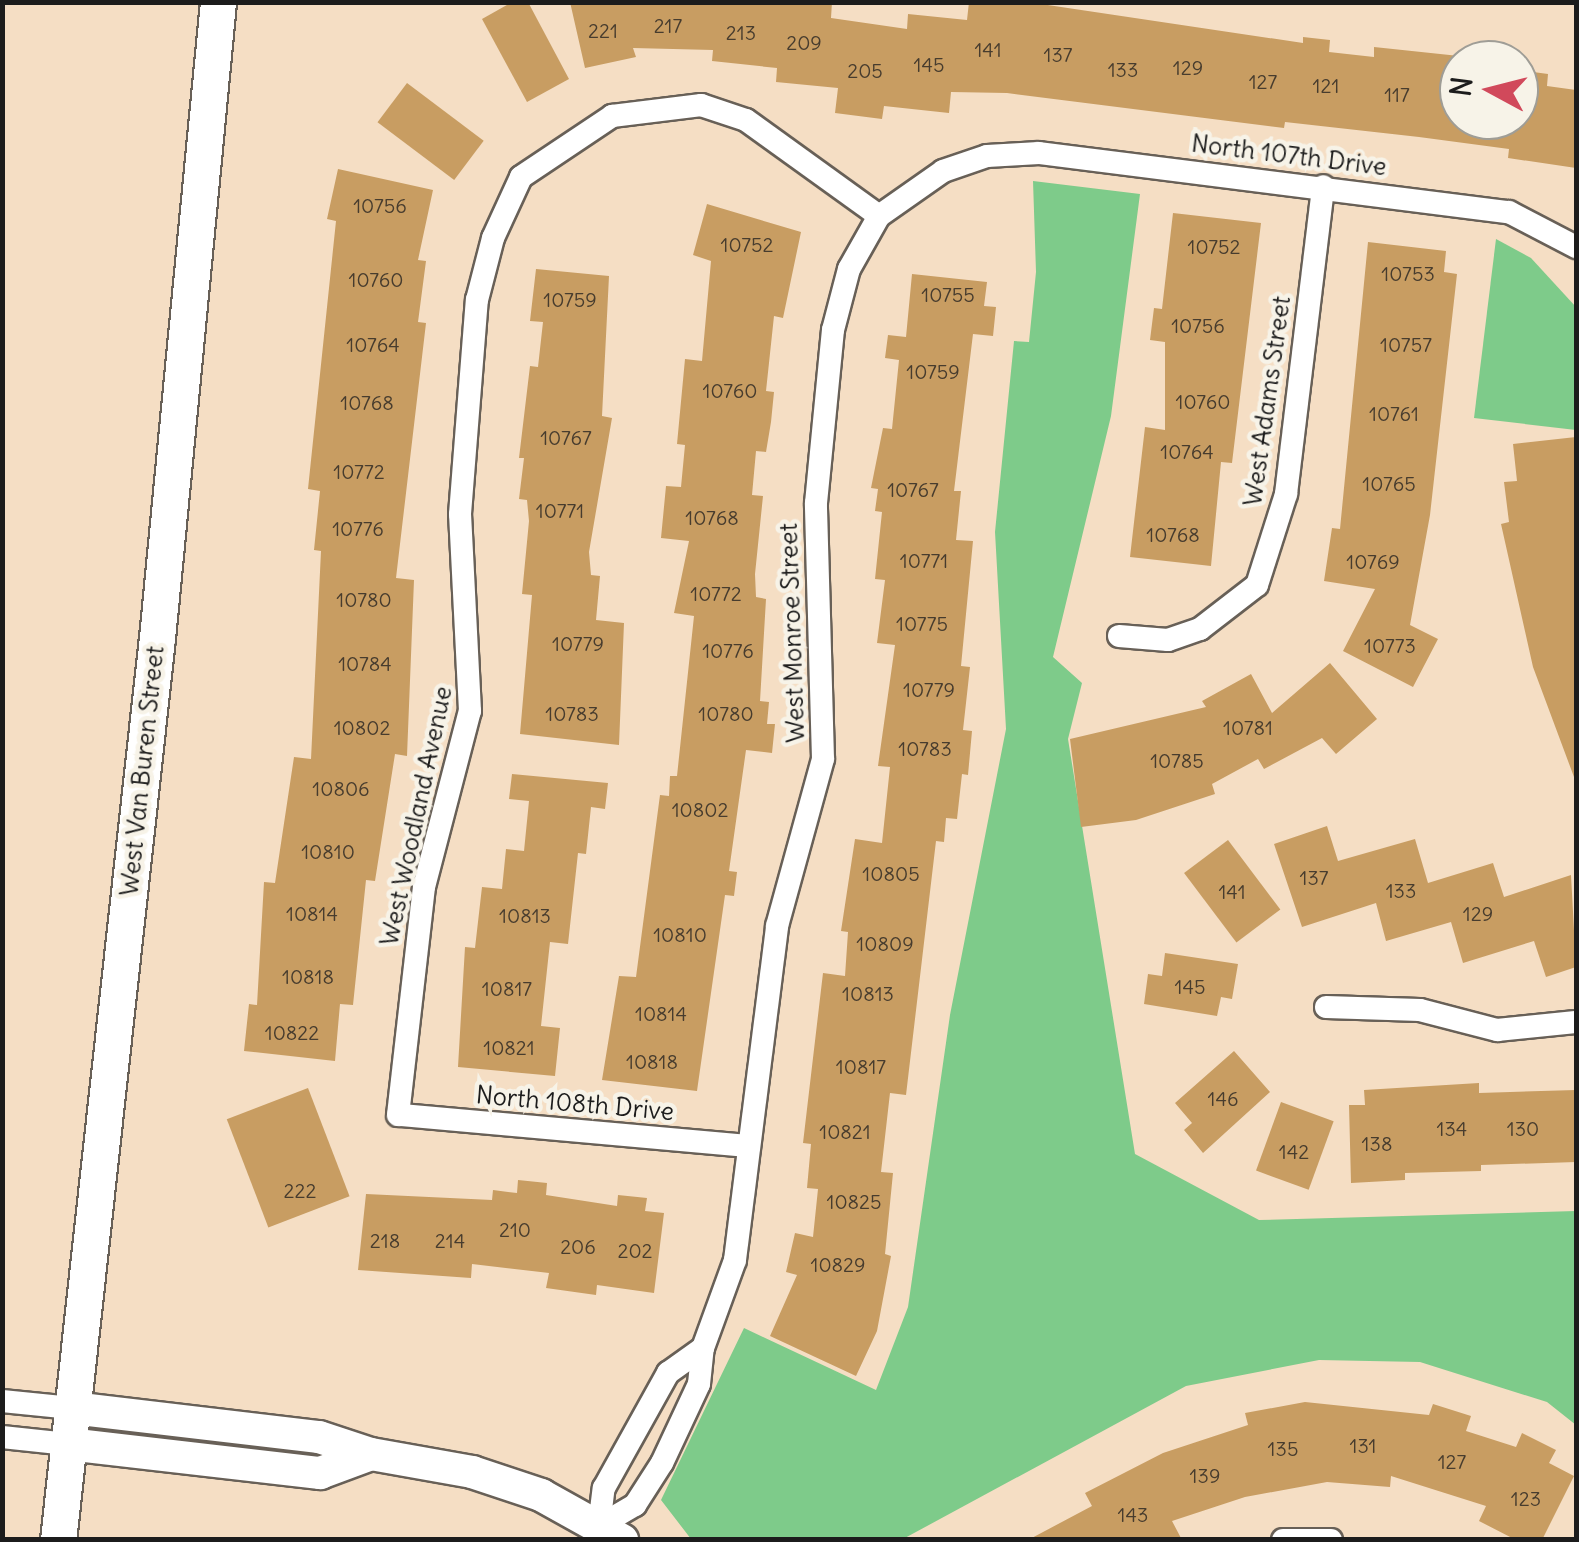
<!DOCTYPE html>
<style>
body{margin:0}
#map{position:relative;width:1579px;height:1542px;overflow:hidden;background:#f5dec4;font-family:Delius,sans-serif}
div>[style]{position:absolute}
.green>*{inset:0;background:#7ecb8a}
.building>*{inset:0;background:#c89d62;transform-origin:0 0}
.roads{filter:drop-shadow(2px 0 #686057) drop-shadow(-2px 0 #686057) drop-shadow(0 2px #686057) drop-shadow(0 -2px #686057)}
.street>*{height:22px;margin:-11px;padding:0 11px;transform-origin:11px;border-radius:11px;background:#fff}
.secondary>*{height:32px;margin:-16px;padding:0 16px;transform-origin:16px;border-radius:16px;background:#fff}
.primary>*{height:35px;margin:-17.5px;padding:0 17.5px;transform-origin:17.5px;border-radius:17.5px;background:#fff}
span{translate:-50% -50%;white-space:nowrap;text-align:center;line-height:1.15;-webkit-text-stroke:9px #f7f3e8;paint-order:stroke}
.number-label{font-size:20px;color:#473c2e}
.number-label span{-webkit-text-stroke-width:0}
.street-label{font-size:25px;color:#1c1c1c}
.frame{position:absolute;inset:0;border:5px solid #1c1c1c;pointer-events:none}
.north{position:absolute;left:1439px;top:40px;width:100px;height:100px;box-sizing:border-box;background:#f7f3e8;border:2px solid #9f9d96;border-radius:50%;rotate:277deg;font-size:28px;font-weight:700;line-height:40px;text-align:center;color:#1c1c1c}
.north::after{content:'';display:block;margin:auto;width:35px;height:45px;background:#d1495b;clip-path:polygon(50% 0,100% 100%,50% 72%,0 100%)}
</style>
<div id="map">
<div class="green">
<div style="clip-path:polygon(1033px 181px,1140px 194px,1111px 416px,1053px 657px,1082px 683px,1068px 739px,1135px 1154px,1259px 1220px,1576px 1211px,1576px 1425px,1547px 1402px,1420px 1362px,1319px 1360px,1186px 1386px,903px 1539px,691px 1539px,661px 1500px,744px 1328px,876px 1390px,908px 1307px,950px 1015px,1006px 729px,995px 532px,1014px 341px,1029px 342px,1036px 272px)"></div>
<div style="clip-path:polygon(1496px 239px,1531px 258px,1576px 307px,1576px 430px,1474px 418px)"></div>
</div>
<div class="building">
<div style="clip-path:polygon(512px 2px,528px 2px,569px 79px,527px 102px,482px 19px)"></div>
<div style="clip-path:polygon(570px 2px,832px 2px,831px 18px,907px 29px,908px 14px,967px 20px,969px 2px,1041px 4px,1303px 43px,1303px 37px,1330px 40px,1329px 52px,1374px 57px,1374px 47px,1459px 56px,1459px 120px,1519px 120px,1519px 70px,1548px 74px,1547px 86px,1576px 90px,1576px 168px,1508px 158px,1509px 149px,1419px 137px,1285px 122px,1284px 128px,1007px 93px,951px 92px,949px 113px,884px 106px,882px 119px,835px 113px,838px 88px,776px 82px,777px 68px,712px 61px,713px 50px,633px 48px,636px 57px,585px 68px)"></div>
<div style="left:407px;top:83px;width:96px;height:49px;rotate:37deg"></div>
<div style="clip-path:polygon(338px 169px,433px 190px,418px 260px,426px 261px,418px 322px,426px 323px,396px 578px,414px 580px,407px 756px,395px 754px,375px 881px,366px 880px,353px 1005px,340px 1004px,335px 1061px,244px 1051px,249px 1004px,257px 1005px,264px 882px,275px 883px,294px 757px,311px 759px,321px 551px,314px 550px,320px 491px,308px 489px,336px 221px,327px 219px)"></div>
<div style="clip-path:polygon(707px 204px,801px 232px,783px 318px,774px 316px,766px 391px,774px 392px,771px 422px,766px 452px,756px 451px,752px 495px,763px 496px,755px 574px,756px 597px,766px 599px,760px 701px,769px 702px,767px 724px,775px 724px,772px 753px,746px 750px,729px 871px,737px 872px,734px 896px,725px 895px,697px 1091px,602px 1080px,619px 976px,636px 977px,660px 795px,669px 796px,670px 776px,677px 776px,694px 616px,674px 613px,689px 541px,661px 538px,666px 486px,681px 487px,685px 445px,677px 444px,685px 359px,702px 361px,711px 261px,693px 255px)"></div>
<div style="clip-path:polygon(1173px 213px,1261px 223px,1232px 463px,1221px 462px,1211px 566px,1130px 557px,1145px 427px,1165px 430px,1165px 342px,1150px 340px,1154px 308px,1162px 309px)"></div>
<div style="clip-path:polygon(1368px 242px,1446px 251px,1444px 272px,1457px 274px,1430px 515px,1410px 625px,1438px 639px,1413px 687px,1343px 651px,1375px 589px,1324px 581px,1332px 528px,1340px 529px)"></div>
<div style="clip-path:polygon(536px 269px,609px 276px,602px 416px,612px 418px,589px 552px,591px 575px,600px 576px,596px 620px,624px 623px,619px 745px,520px 734px,532px 595px,522px 594px,529px 521px,527px 500px,519px 499px,524px 458px,519px 458px,530px 366px,538px 367px,543px 322px,530px 321px)"></div>
<div style="clip-path:polygon(912px 274px,987px 282px,984px 306px,996px 307px,993px 336px,973px 334px,954px 491px,961px 491px,956px 540px,973px 541px,961px 666px,970px 667px,963px 730px,972px 731px,968px 775px,962px 774px,957px 819px,946px 818px,944px 842px,936px 841px,906px 1095px,890px 1093px,881px 1172px,893px 1173px,885px 1254px,891px 1256px,877px 1331px,856px 1376px,770px 1336px,797px 1275px,786px 1272px,795px 1233px,813px 1237px,818px 1189px,807px 1188px,811px 1144px,803px 1143px,823px 973px,845px 976px,848px 932px,841px 931px,855px 839px,882px 843px,890px 767px,878px 766px,895px 645px,877px 643px,885px 580px,875px 579px,882px 512px,875px 511px,878px 489px,871px 488px,883px 428px,892px 429px,899px 360px,885px 358px,888px 335px,906px 337px)"></div>
<div style="clip-path:polygon(1576px 437px,1576px 776px,1574px 777px,1533px 667px,1501px 524px,1509px 522px,1504px 482px,1517px 481px,1513px 444px)"></div>
<div style="clip-path:polygon(1330px 663px,1377px 719px,1336px 754px,1322px 738px,1264px 769px,1258px 759px,1212px 784px,1215px 794px,1136px 820px,1081px 827px,1070px 739px,1206px 707px,1202px 701px,1251px 674px,1272px 713px)"></div>
<div style="clip-path:polygon(512px 774px,608px 783px,605px 809px,591px 807px,586px 854px,578px 853px,568px 944px,550px 942px,541px 1026px,560px 1028px,555px 1076px,458px 1067px,465px 947px,475px 948px,482px 887px,502px 889px,506px 849px,524px 851px,529px 801px,509px 799px)"></div>
<div style="clip-path:polygon(1327px 826px,1338px 861px,1415px 839px,1428px 883px,1493px 863px,1504px 897px,1571px 875px,1576px 967px,1546px 977px,1534px 941px,1463px 963px,1451px 922px,1386px 941px,1376px 903px,1302px 927px,1274px 844px)"></div>
<div style="left:1228px;top:840px;width:87px;height:55px;rotate:53deg"></div>
<div style="clip-path:polygon(1165px 953px,1238px 964px,1232px 999px,1221px 997px,1217px 1016px,1144px 1004px,1148px 974px,1162px 976px)"></div>
<div style="clip-path:polygon(1234px 1051px,1270px 1092px,1203px 1153px,1184px 1130px,1192px 1123px,1175px 1103px)"></div>
<div style="clip-path:polygon(1479px 1083px,1479px 1093px,1576px 1090px,1576px 1162px,1481px 1165px,1481px 1171px,1405px 1173px,1405px 1180px,1351px 1183px,1349px 1105px,1365px 1105px,1364px 1090px)"></div>
<div style="left:308px;top:1088px;width:116px;height:87px;rotate:69deg"></div>
<div style="left:1281px;top:1102px;width:56px;height:73px;rotate:20deg"></div>
<div style="clip-path:polygon(518px 1180px,547px 1183px,546px 1195px,617px 1206px,618px 1195px,647px 1198px,645px 1211px,664px 1213px,654px 1293px,597px 1285px,596px 1295px,546px 1288px,549px 1273px,472px 1264px,471px 1278px,358px 1270px,366px 1194px,492px 1200px,493px 1190px,517px 1193px)"></div>
<div style="clip-path:polygon(1305px 1402px,1429px 1415px,1433px 1404px,1471px 1416px,1466px 1431px,1516px 1447px,1522px 1433px,1556px 1450px,1549px 1463px,1574px 1476px,1542px 1540px,1516px 1540px,1479px 1521px,1486px 1506px,1391px 1476px,1390px 1487px,1327px 1482px,1245px 1497px,1172px 1521px,1182px 1540px,1028px 1540px,1092px 1506px,1085px 1493px,1163px 1453px,1248px 1425px,1245px 1413px)"></div>
</div>
<div class="roads">
<div class="street">
<div style="left:1119px;top:636px;width:49px;rotate:4.7deg"></div>
<div style="left:1168px;top:640px;width:34px;rotate:-19deg"></div>
<div style="left:1200px;top:629px;width:72px;rotate:-37.7deg"></div>
<div style="left:1257px;top:585px;width:96px;rotate:-72.3deg"></div>
<div style="left:1286px;top:494px;width:310px;rotate:-83.1deg"></div>
<div style="left:1326px;top:1007px;width:94px;rotate:1.8deg"></div>
<div style="left:1420px;top:1010px;width:80px;rotate:14.6deg"></div>
<div style="left:1497px;top:1030px;width:79px;rotate:-5.8deg"></div>
<div style="left:748px;top:1146px;width:351px;rotate:-174.9deg"></div>
<div style="left:398px;top:1115px;width:229px;rotate:-83.5deg"></div>
<div style="left:424px;top:887px;width:182px;rotate:-75.4deg"></div>
<div style="left:470px;top:711px;width:197px;rotate:-92.9deg"></div>
<div style="left:460px;top:514px;width:215px;rotate:-85.5deg"></div>
<div style="left:477px;top:300px;width:64px;rotate:-75.5deg"></div>
<div style="left:493px;top:238px;width:67px;rotate:-65.3deg"></div>
<div style="left:521px;top:177px;width:110px;rotate:-33.8deg"></div>
<div style="left:612px;top:116px;width:90px;rotate:-7deg"></div>
<div style="left:701px;top:105px;width:47px;rotate:18.4deg"></div>
<div style="left:746px;top:120px;width:164px;rotate:35.8deg"></div>
<div style="left:2px;top:1401px;width:70px;rotate:5.7deg"></div>
<div style="left:2px;top:1437px;width:66px;rotate:6.1deg"></div>
<div style="left:599px;top:1526px;width:42px;rotate:-30.3deg"></div>
<div style="left:635px;top:1505px;width:50px;rotate:-57.3deg"></div>
<div style="left:662px;top:1463px;width:87px;rotate:-64.9deg"></div>
<div style="left:699px;top:1384px;width:36px;rotate:-84deg"></div>
<div style="left:703px;top:1348px;width:94px;rotate:-70deg"></div>
<div style="left:735px;top:1260px;width:337px;rotate:-82.8deg"></div>
<div style="left:777px;top:926px;width:173px;rotate:-74.6deg"></div>
<div style="left:823px;top:759px;width:256px;rotate:-91.6deg"></div>
<div style="left:816px;top:503px;width:174px;rotate:-84.4deg"></div>
<div style="left:833px;top:330px;width:63px;rotate:-75.3deg"></div>
<div style="left:849px;top:269px;width:61px;rotate:-60.5deg"></div>
<div style="left:879px;top:216px;width:78px;rotate:-35.1deg"></div>
<div style="left:943px;top:171px;width:46px;rotate:-18.8deg"></div>
<div style="left:987px;top:156px;width:52px;rotate:-3.3deg"></div>
<div style="left:1039px;top:153px;width:474px;rotate:7.2deg"></div>
<div style="left:1509px;top:212px;width:76px;rotate:27.6deg"></div>
<div style="left:599px;top:1526px;width:38px;rotate:-83deg"></div>
<div style="left:604px;top:1488px;width:132px;rotate:-60.9deg"></div>
<div style="left:668px;top:1373px;width:43px;rotate:-35.5deg"></div>
<div style="left:1283px;top:1540px;width:48px"></div>
</div>
<div class="secondary">
<div style="left:72px;top:1408px;width:249px;rotate:6.7deg"></div>
<div style="left:319px;top:1437px;width:55px;rotate:18.1deg"></div>
<div style="left:371px;top:1454px;width:103px;rotate:10.1deg"></div>
<div style="left:472px;top:1472px;width:73px;rotate:18.4deg"></div>
<div style="left:541px;top:1495px;width:93px;rotate:29.1deg"></div>
<div style="left:68px;top:1444px;width:254px;rotate:6.6deg"></div>
<div style="left:320px;top:1473px;width:54px;rotate:-20.4deg"></div>
</div>
<div class="primary">
<div style="left:58px;top:1540px;width:907px;rotate:-83.74deg"></div>
<div style="left:157px;top:638px;width:639px;rotate:-84.52deg"></div>
</div>
</div>
<div class="number-label">
<span style="left:668px;top:25px">217</span>
<span style="left:603px;top:30px">221</span>
<span style="left:741px;top:32px">213</span>
<span style="left:804px;top:42px">209</span>
<span style="left:988px;top:49px">141</span>
<span style="left:1058px;top:54px">137</span>
<span style="left:929px;top:64px">145</span>
<span style="left:1188px;top:67px">129</span>
<span style="left:1123px;top:69px">133</span>
<span style="left:865px;top:70px">205</span>
<span style="left:1263px;top:81px">127</span>
<span style="left:1326px;top:85px">121</span>
<span style="left:1397px;top:94px">117</span>
<span style="left:380px;top:205px">10756</span>
<span style="left:747px;top:244px">10752</span>
<span style="left:1214px;top:246px">10752</span>
<span style="left:1408px;top:273px">10753</span>
<span style="left:376px;top:279px">10760</span>
<span style="left:948px;top:294px">10755</span>
<span style="left:570px;top:299px">10759</span>
<span style="left:1198px;top:325px">10756</span>
<span style="left:373px;top:344px">10764</span>
<span style="left:1406px;top:344px">10757</span>
<span style="left:933px;top:371px">10759</span>
<span style="left:730px;top:390px">10760</span>
<span style="left:1203px;top:401px">10760</span>
<span style="left:367px;top:402px">10768</span>
<span style="left:1394px;top:413px">10761</span>
<span style="left:566px;top:437px">10767</span>
<span style="left:1187px;top:451px">10764</span>
<span style="left:359px;top:471px">10772</span>
<span style="left:1389px;top:483px">10765</span>
<span style="left:913px;top:489px">10767</span>
<span style="left:560px;top:510px">10771</span>
<span style="left:712px;top:517px">10768</span>
<span style="left:358px;top:528px">10776</span>
<span style="left:1173px;top:534px">10768</span>
<span style="left:924px;top:560px">10771</span>
<span style="left:1373px;top:561px">10769</span>
<span style="left:716px;top:593px">10772</span>
<span style="left:364px;top:599px">10780</span>
<span style="left:922px;top:623px">10775</span>
<span style="left:578px;top:643px">10779</span>
<span style="left:1390px;top:645px">10773</span>
<span style="left:728px;top:650px">10776</span>
<span style="left:365px;top:663px">10784</span>
<span style="left:929px;top:689px">10779</span>
<span style="left:572px;top:713px">10783</span>
<span style="left:726px;top:713px">10780</span>
<span style="left:362px;top:727px">10802</span>
<span style="left:1248px;top:727px">10781</span>
<span style="left:925px;top:748px">10783</span>
<span style="left:1177px;top:760px">10785</span>
<span style="left:341px;top:788px">10806</span>
<span style="left:700px;top:809px">10802</span>
<span style="left:328px;top:851px">10810</span>
<span style="left:891px;top:873px">10805</span>
<span style="left:1314px;top:877px">137</span>
<span style="left:1401px;top:890px">133</span>
<span style="left:1232px;top:891px">141</span>
<span style="left:312px;top:913px">10814</span>
<span style="left:1478px;top:913px">129</span>
<span style="left:525px;top:915px">10813</span>
<span style="left:680px;top:934px">10810</span>
<span style="left:885px;top:943px">10809</span>
<span style="left:308px;top:976px">10818</span>
<span style="left:1190px;top:986px">145</span>
<span style="left:507px;top:988px">10817</span>
<span style="left:868px;top:993px">10813</span>
<span style="left:661px;top:1013px">10814</span>
<span style="left:292px;top:1032px">10822</span>
<span style="left:509px;top:1047px">10821</span>
<span style="left:652px;top:1061px">10818</span>
<span style="left:861px;top:1066px">10817</span>
<span style="left:1223px;top:1098px">146</span>
<span style="left:1452px;top:1128px">134</span>
<span style="left:1523px;top:1128px">130</span>
<span style="left:845px;top:1131px">10821</span>
<span style="left:1377px;top:1143px">138</span>
<span style="left:1294px;top:1151px">142</span>
<span style="left:300px;top:1190px">222</span>
<span style="left:854px;top:1201px">10825</span>
<span style="left:515px;top:1229px">210</span>
<span style="left:385px;top:1240px">218</span>
<span style="left:450px;top:1240px">214</span>
<span style="left:578px;top:1246px">206</span>
<span style="left:635px;top:1250px">202</span>
<span style="left:838px;top:1264px">10829</span>
<span style="left:1363px;top:1445px">131</span>
<span style="left:1283px;top:1448px">135</span>
<span style="left:1452px;top:1461px">127</span>
<span style="left:1205px;top:1475px">139</span>
<span style="left:1526px;top:1498px">123</span>
<span style="left:1133px;top:1514px">143</span>
</div>
<div class="street-label">
<span style="left:1289px;top:155px;rotate:7deg">North 107th Drive</span>
<span style="left:1267px;top:401px;rotate:-82deg">West Adams Street</span>
<span style="left:792px;top:633px;rotate:-92deg">West Monroe Street</span>
<span style="left:142px;top:771px;rotate:-84deg">West Van Buren Street</span>
<span style="left:416px;top:816px;rotate:-78deg">West Woodland Avenue</span>
<span style="left:575px;top:1103px;rotate:5deg">North 108th Drive</span>
</div>
<div class="frame"></div>
<div class="north">N</div>
</div>
